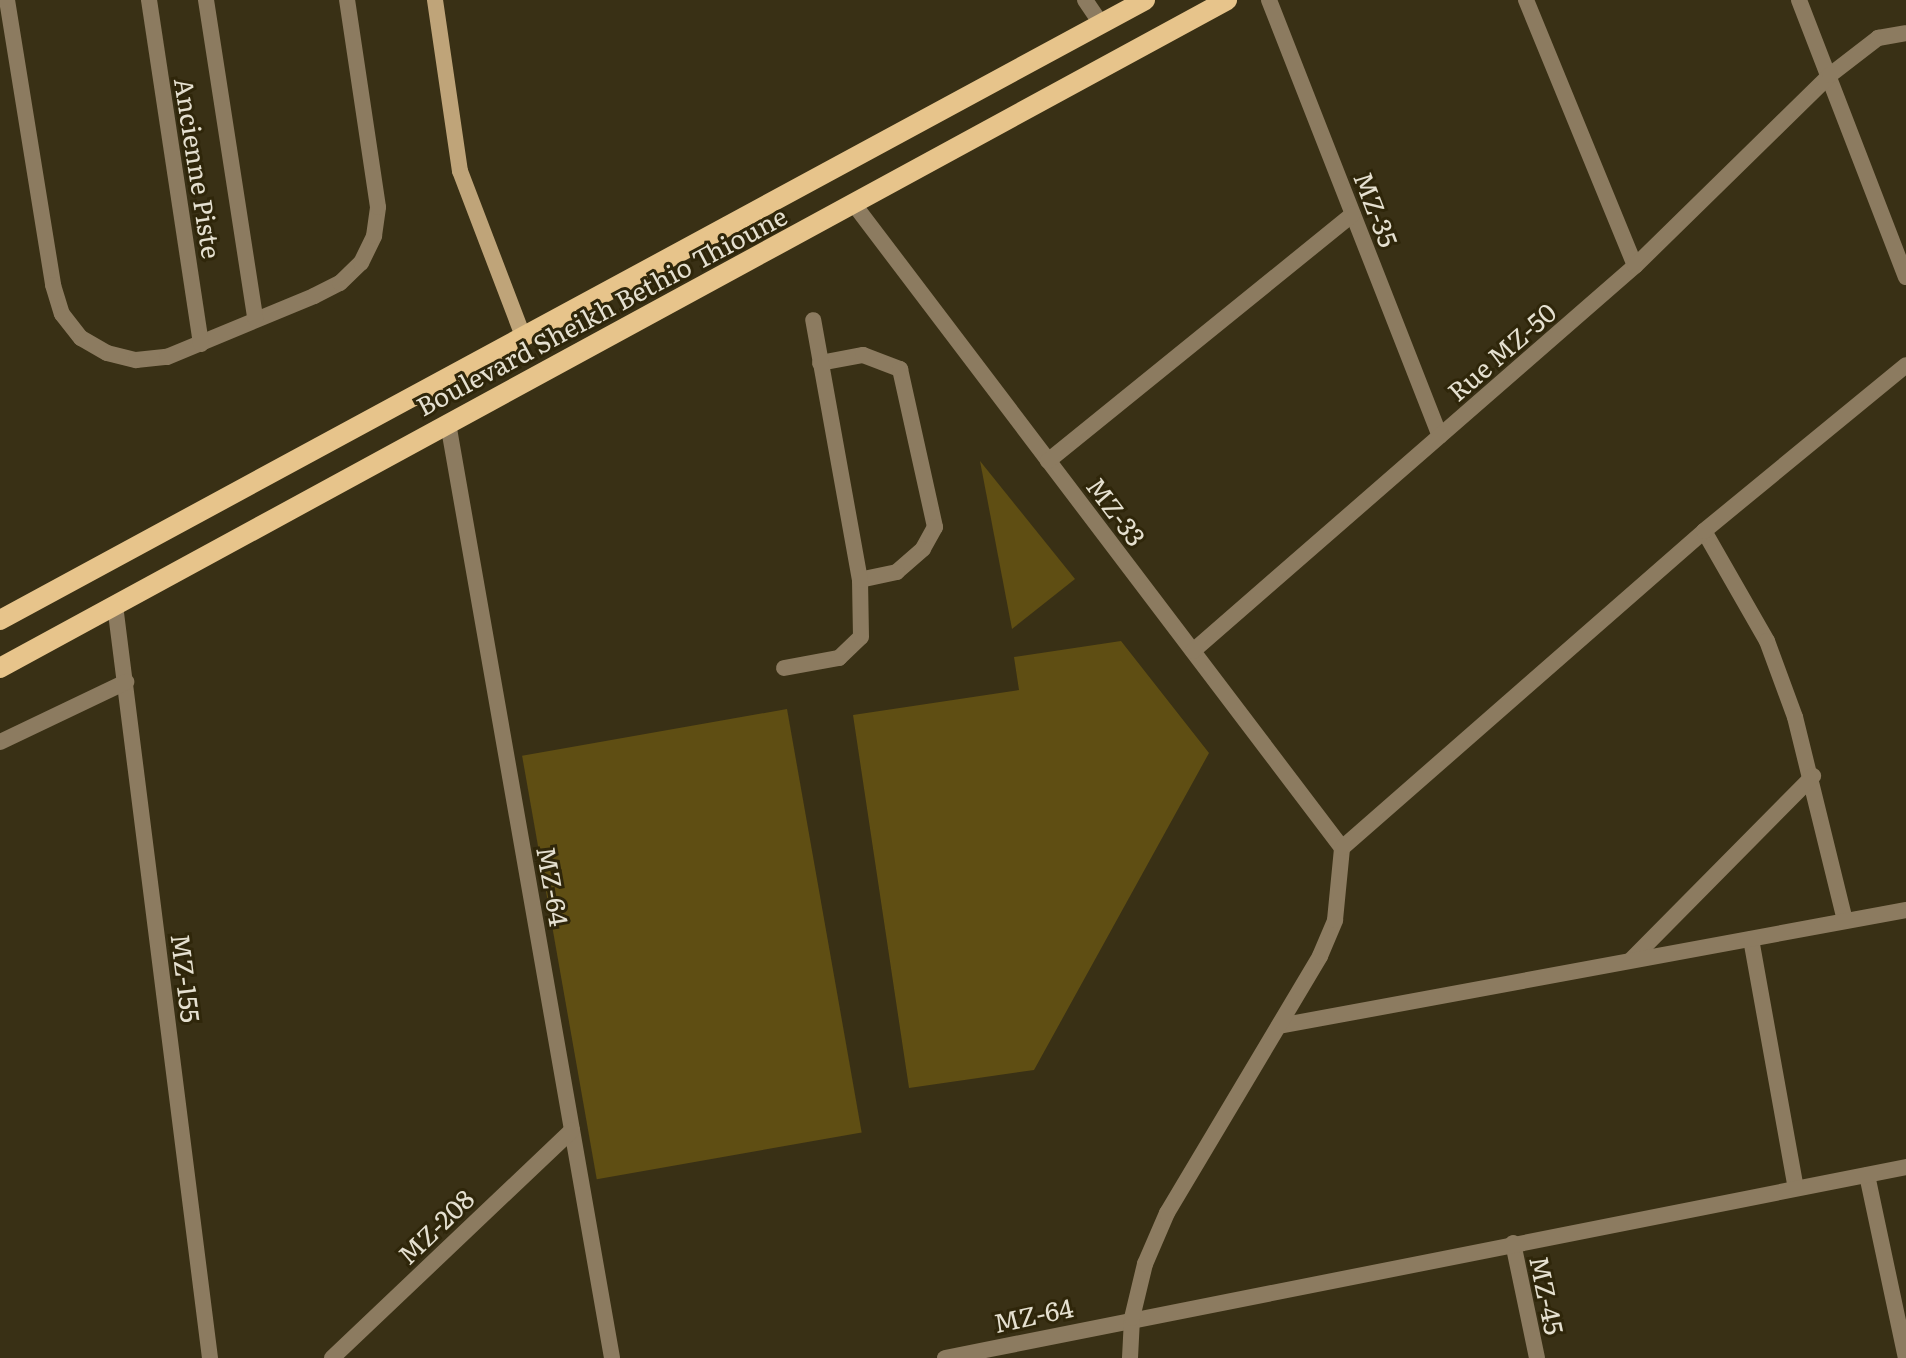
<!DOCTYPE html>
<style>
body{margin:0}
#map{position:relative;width:1906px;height:1358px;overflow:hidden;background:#393015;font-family:Literata,serif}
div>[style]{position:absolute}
.building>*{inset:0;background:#5f4e13;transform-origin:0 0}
.lane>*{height:16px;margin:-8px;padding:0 8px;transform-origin:8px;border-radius:8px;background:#8c7b60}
.street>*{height:16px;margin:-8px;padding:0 8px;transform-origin:8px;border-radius:8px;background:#8c7b60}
.secondary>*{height:16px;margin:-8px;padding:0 8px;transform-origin:8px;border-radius:8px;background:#bfa479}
.primary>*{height:20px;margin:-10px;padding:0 10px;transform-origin:10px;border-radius:10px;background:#e7c48b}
span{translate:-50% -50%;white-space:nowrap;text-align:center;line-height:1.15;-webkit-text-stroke:6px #2f260a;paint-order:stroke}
.street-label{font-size:26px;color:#e5e0d0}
</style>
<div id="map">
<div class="building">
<div style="clip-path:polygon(980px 461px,1075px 579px,1012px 629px)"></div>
<div style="clip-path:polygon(1121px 641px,1209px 753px,1034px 1070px,909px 1088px,853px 715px,1019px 690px,1014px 657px)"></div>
<div style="left:787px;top:709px;width:430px;height:269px;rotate:80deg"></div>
</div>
<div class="lane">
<div style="left:7px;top:0;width:289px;rotate:80.8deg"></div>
<div style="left:53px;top:285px;width:30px;rotate:73deg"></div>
<div style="left:62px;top:314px;width:31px;rotate:52deg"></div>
<div style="left:81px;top:338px;width:30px;rotate:30deg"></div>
<div style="left:107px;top:353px;width:30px;rotate:14deg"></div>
<div style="left:136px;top:360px;width:31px;rotate:-6deg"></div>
<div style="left:167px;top:357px;width:159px;rotate:-22.5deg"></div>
<div style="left:314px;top:296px;width:29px;rotate:-27deg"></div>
<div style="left:340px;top:283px;width:29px;rotate:-44deg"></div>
<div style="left:361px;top:263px;width:30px;rotate:-64deg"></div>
<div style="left:374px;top:236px;width:29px;rotate:-82deg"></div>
<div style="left:378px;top:207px;width:209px;rotate:-98.5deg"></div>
<div style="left:149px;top:0;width:348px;rotate:81.4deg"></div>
<div style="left:206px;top:0;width:322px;rotate:81.2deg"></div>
<div style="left:820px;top:363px;width:44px;rotate:-10.5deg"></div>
<div style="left:863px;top:355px;width:40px;rotate:21deg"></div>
<div style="left:900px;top:369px;width:162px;rotate:77.5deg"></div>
<div style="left:935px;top:527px;width:25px;rotate:119deg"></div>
<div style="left:923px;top:549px;width:35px;rotate:139deg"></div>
<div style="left:897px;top:572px;width:38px;rotate:168deg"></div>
<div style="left:784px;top:668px;width:56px;rotate:-10.3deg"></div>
<div style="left:839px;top:658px;width:30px;rotate:-44deg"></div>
<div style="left:861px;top:637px;width:57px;rotate:-91deg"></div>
<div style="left:860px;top:580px;width:264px;rotate:-100.2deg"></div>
</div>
<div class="street">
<div style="left:1085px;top:0;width:29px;rotate:56deg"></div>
<div style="left:1269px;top:0;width:468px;rotate:68.6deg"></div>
<div style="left:1526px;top:0;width:287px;rotate:67.7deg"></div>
<div style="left:1799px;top:0;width:297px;rotate:68.9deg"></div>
<div style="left:853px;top:203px;width:809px;rotate:52.83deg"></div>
<div style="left:448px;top:423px;width:949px;rotate:80.05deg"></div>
<div style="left:1048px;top:461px;width:392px;rotate:-39deg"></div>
<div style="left:1704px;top:531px;width:127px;rotate:60.2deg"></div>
<div style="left:1767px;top:641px;width:81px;rotate:69.8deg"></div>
<div style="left:1795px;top:717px;width:210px;rotate:76.2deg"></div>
<div style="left:115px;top:605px;width:759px;rotate:82.81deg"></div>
<div style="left:1193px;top:651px;width:586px;rotate:-41.06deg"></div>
<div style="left:1635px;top:266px;width:273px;rotate:-44.4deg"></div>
<div style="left:1830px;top:75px;width:61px;rotate:-37.6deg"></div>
<div style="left:1878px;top:38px;width:28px;rotate:-10deg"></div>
<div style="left:0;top:742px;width:140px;rotate:-25.5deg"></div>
<div style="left:1751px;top:939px;width:253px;rotate:79.8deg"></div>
<div style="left:1631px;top:960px;width:259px;rotate:-45.3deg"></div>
<div style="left:1279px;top:1026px;width:638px;rotate:-10.48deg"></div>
<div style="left:1867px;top:1175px;width:187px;rotate:78deg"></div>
<div style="left:1513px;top:1243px;width:117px;rotate:78.2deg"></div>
<div style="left:332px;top:1358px;width:331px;rotate:-43.5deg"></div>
<div style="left:945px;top:1358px;width:980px;rotate:-11.24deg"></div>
<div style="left:1130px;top:1358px;width:40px;rotate:-87.1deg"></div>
<div style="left:1132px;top:1318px;width:56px;rotate:-76.5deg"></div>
<div style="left:1145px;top:1264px;width:56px;rotate:-66.7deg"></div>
<div style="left:1167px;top:1213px;width:299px;rotate:-59.2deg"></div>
<div style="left:1320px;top:956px;width:39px;rotate:-67deg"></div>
<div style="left:1335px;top:920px;width:72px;rotate:-84.4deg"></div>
<div style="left:1342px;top:848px;width:481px;rotate:-41.2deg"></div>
<div style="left:1704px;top:531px;width:261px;rotate:-39.4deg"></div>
</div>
<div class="secondary">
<div style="left:435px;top:0;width:173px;rotate:81.7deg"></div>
<div style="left:460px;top:171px;width:177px;rotate:69.1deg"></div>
</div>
<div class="primary">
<div style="left:0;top:620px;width:1302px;rotate:-28.43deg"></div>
<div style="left:0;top:668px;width:1397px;rotate:-28.56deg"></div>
</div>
<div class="street-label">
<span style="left:199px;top:168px;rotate:81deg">Ancienne Piste</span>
<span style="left:1377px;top:209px;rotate:69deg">MZ-35</span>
<span style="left:601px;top:310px;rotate:-28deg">Boulevard Sheikh Bethio Thioune</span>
<span style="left:1501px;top:351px;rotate:-41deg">Rue MZ-50</span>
<span style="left:1117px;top:511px;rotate:53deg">MZ-33</span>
<span style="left:554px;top:886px;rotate:80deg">MZ-64</span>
<span style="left:187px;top:978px;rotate:83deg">MZ-155</span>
<span style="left:435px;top:1226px;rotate:-44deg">MZ-208</span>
<span style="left:1548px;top:1295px;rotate:78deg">MZ-45</span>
<span style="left:1033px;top:1314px;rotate:-12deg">MZ-64</span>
</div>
</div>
